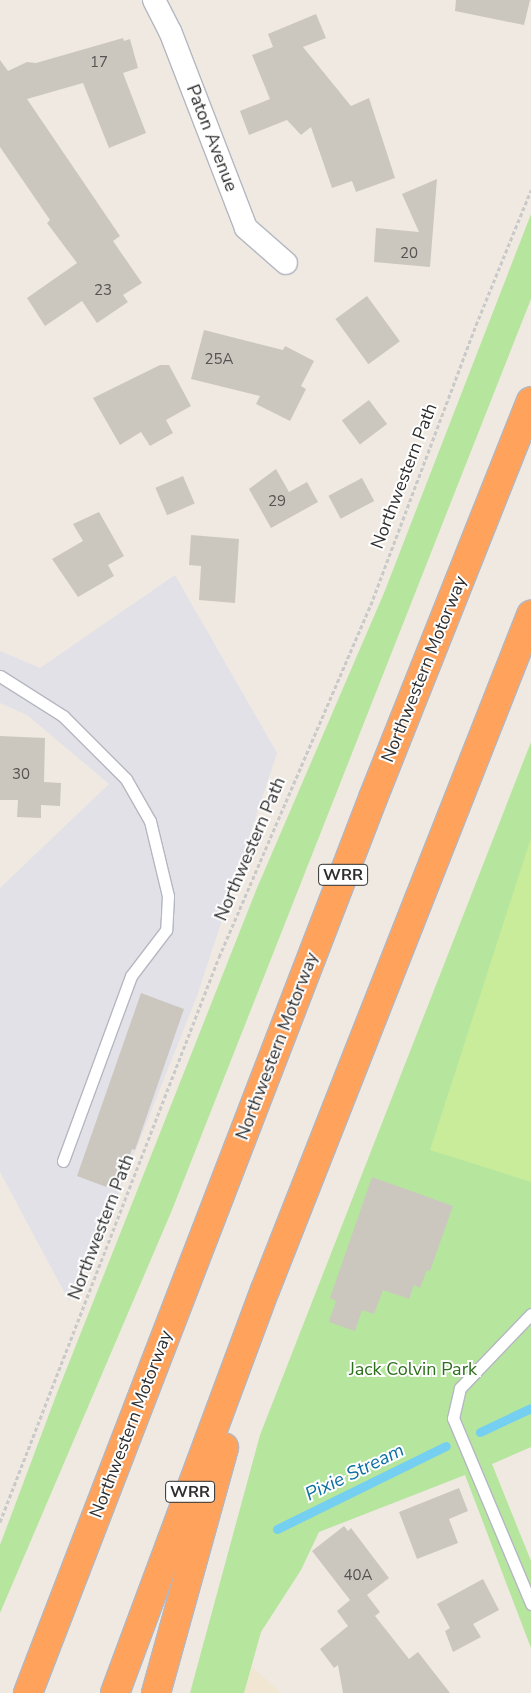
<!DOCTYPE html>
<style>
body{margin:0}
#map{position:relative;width:531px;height:1693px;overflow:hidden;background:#efe9e1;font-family:"Nunito Sans",sans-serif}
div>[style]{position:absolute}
.industrial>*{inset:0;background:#e3e1e8}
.education>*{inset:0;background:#f0e6d1}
.green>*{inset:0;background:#b6e59e}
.pitch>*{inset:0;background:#c9ec9a}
.stream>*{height:9px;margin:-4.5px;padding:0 4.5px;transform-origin:4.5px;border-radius:4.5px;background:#75cff0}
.building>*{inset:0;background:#cbc7bf;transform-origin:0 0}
.path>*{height:3px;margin-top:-1.5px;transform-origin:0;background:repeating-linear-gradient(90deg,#c9c9c9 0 4px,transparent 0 6.5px)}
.roads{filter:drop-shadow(1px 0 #b4b7c1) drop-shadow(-1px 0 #b4b7c1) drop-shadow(0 1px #b4b7c1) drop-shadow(0 -1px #b4b7c1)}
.lane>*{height:11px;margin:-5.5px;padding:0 5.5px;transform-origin:5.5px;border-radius:5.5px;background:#fff}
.street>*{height:22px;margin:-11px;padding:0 11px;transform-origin:11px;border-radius:11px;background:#fff}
.highway>*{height:28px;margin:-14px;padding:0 14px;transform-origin:14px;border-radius:14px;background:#ffa35c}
span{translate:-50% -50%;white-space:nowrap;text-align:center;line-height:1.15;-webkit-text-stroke:4px #fff;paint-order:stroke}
.number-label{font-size:15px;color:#555452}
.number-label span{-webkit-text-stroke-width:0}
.shield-label span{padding:1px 4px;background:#fff;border:1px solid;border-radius:4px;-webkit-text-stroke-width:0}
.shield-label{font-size:16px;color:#2e2e2e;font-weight:700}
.street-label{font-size:18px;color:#2e2e2e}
.park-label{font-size:18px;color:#2c6e1b}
.water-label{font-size:19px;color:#0d6fa3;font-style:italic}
</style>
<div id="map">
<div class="industrial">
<div style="clip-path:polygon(175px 575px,277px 753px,197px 996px,119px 1192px,69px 1301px,0 1172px,0 888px,109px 784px,27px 715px,0 703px,0 651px,40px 668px)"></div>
</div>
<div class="education">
<div style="clip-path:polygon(252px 1667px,281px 1693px,244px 1693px)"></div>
</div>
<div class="green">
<div style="clip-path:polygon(531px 214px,531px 299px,172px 1210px,0 1613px,0 1545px,57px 1393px,257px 888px,384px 593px)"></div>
<div style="clip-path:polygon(531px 742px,531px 1447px,492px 1464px,531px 1561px,531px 1648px,465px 1475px,319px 1532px,301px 1570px,261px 1632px,244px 1693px,190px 1693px,260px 1435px)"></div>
</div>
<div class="pitch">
<div style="clip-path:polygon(531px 838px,531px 1182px,430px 1150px)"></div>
</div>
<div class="stream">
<div style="left:480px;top:1432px;width:56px;rotate:-25.2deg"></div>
<div style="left:277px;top:1529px;width:188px;rotate:-26.2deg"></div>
</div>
<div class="building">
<div style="clip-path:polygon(456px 0,530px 0,524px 25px,455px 11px)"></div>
<div style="clip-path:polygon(316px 14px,326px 38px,303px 47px,351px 106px,369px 98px,395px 178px,356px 192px,352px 181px,332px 188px,311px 127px,301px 135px,287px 120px,249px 135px,240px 111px,270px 99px,252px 55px,273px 47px,268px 34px)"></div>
<div style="clip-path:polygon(123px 38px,124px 41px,130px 39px,138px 68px,123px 73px,146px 133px,109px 148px,83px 83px,27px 99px,120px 236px,113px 241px,142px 283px,123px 295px,128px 302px,97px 323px,82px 301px,45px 326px,27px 298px,77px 263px,47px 223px,50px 220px,0 147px,0 60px,8px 71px,27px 62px,36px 63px)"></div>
<div style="clip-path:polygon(437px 179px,430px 267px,374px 262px,376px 228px,419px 232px,402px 194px)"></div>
<div style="left:367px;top:296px;width:56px;height:39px;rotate:54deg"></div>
<div style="clip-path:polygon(204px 330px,283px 350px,285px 346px,314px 361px,301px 386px,306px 389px,290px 421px,256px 404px,260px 396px,191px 379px)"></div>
<div style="clip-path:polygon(160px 365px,169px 365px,191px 406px,166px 420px,173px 433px,150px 446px,141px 432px,120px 445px,93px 398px)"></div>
<div style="left:369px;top:400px;width:30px;height:34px;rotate:53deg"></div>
<div style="clip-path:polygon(276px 469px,289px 492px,307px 482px,318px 502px,271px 528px,249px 489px)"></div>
<div style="left:183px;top:476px;width:30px;height:30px;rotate:67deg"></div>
<div style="left:362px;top:478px;width:26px;height:38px;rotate:62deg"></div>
<div style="clip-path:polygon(99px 512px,124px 556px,108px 565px,114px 576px,78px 597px,52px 559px,83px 541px,73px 524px)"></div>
<div style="clip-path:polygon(191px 535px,239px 539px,235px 603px,199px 600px,201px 566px,189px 565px)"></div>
<div style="clip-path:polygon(0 736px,45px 738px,44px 782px,61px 783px,60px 806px,41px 805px,41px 818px,17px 817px,18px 800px,0 800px)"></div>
<div style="clip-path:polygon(141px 993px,184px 1009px,135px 1150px,132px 1149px,117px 1191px,77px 1176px)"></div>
<div style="clip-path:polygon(372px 1177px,453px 1206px,430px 1271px,427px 1270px,420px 1288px,414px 1285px,409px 1299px,383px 1290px,374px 1314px,362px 1310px,355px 1331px,329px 1322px,336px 1301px,330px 1298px)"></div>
<div style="clip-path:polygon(459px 1488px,468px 1511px,449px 1519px,458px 1543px,417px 1559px,399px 1512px)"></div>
<div style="clip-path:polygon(344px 1526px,348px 1531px,351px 1528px,389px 1578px,367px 1595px,380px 1612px,375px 1616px,409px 1659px,418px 1652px,450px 1693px,343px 1693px,338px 1665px,334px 1668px,320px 1649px,348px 1626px,337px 1611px,350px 1600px,312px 1551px)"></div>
<div style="clip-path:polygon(483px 1579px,499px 1610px,473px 1624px,481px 1637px,453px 1652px,445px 1631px,450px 1628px,437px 1604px)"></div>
</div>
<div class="path">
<div style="left:0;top:1522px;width:606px;rotate:-68.81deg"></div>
<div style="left:219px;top:957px;width:390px;rotate:-66.7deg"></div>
<div style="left:373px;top:599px;width:293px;rotate:-69.4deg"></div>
<div style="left:476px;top:325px;width:146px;rotate:-67.8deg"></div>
</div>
<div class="roads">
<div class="lane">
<div style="left:0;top:676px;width:75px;rotate:32.4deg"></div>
<div style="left:63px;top:716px;width:89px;rotate:45deg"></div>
<div style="left:126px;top:779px;width:48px;rotate:60.3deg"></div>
<div style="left:150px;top:821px;width:77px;rotate:76.5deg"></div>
<div style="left:168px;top:896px;width:34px;rotate:93deg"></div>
<div style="left:166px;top:930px;width:58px;rotate:127.3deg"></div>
<div style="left:131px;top:976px;width:197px;rotate:110.2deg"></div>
<div style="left:531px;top:1314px;width:103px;rotate:133.8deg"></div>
<div style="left:460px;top:1388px;width:31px;rotate:103deg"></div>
<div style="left:453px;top:1418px;width:202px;rotate:67.2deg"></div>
</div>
<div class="street">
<div style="left:154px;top:0;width:35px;rotate:63deg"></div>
<div style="left:170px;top:31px;width:211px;rotate:68.9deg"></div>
<div style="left:246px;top:228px;width:53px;rotate:41.2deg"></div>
</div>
<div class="highway">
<div style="left:28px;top:1693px;width:959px;rotate:-68.92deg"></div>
<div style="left:373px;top:798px;width:427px;rotate:-68.3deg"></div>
<div style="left:115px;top:1693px;width:430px;rotate:-69.6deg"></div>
<div style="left:265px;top:1290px;width:726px;rotate:-68.49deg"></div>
<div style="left:156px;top:1693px;width:255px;rotate:-74.5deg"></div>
</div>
</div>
<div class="number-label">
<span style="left:99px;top:63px">17</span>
<span style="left:409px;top:254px">20</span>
<span style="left:103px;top:291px">23</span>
<span style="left:219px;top:360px">25A</span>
<span style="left:277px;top:502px">29</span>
<span style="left:21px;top:775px">30</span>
<span style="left:358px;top:1576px">40A</span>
</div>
<div class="shield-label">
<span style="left:343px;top:875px">WRR</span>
<span style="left:190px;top:1492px">WRR</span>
</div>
<div class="street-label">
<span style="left:212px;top:138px;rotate:69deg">Paton Avenue</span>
<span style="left:404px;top:476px;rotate:-69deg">Northwestern Path</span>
<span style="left:424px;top:669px;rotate:-68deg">Northwestern Motorway</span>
<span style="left:250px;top:849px;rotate:-67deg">Northwestern Path</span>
<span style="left:277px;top:1046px;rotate:-69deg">Northwestern Motorway</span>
<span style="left:101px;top:1227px;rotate:-69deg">Northwestern Path</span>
<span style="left:131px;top:1424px;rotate:-69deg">Northwestern Motorway</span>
</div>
<div class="park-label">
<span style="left:413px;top:1369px">Jack Colvin Park</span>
</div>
<div class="water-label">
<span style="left:355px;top:1473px;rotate:-26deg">Pixie Stream</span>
</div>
</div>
